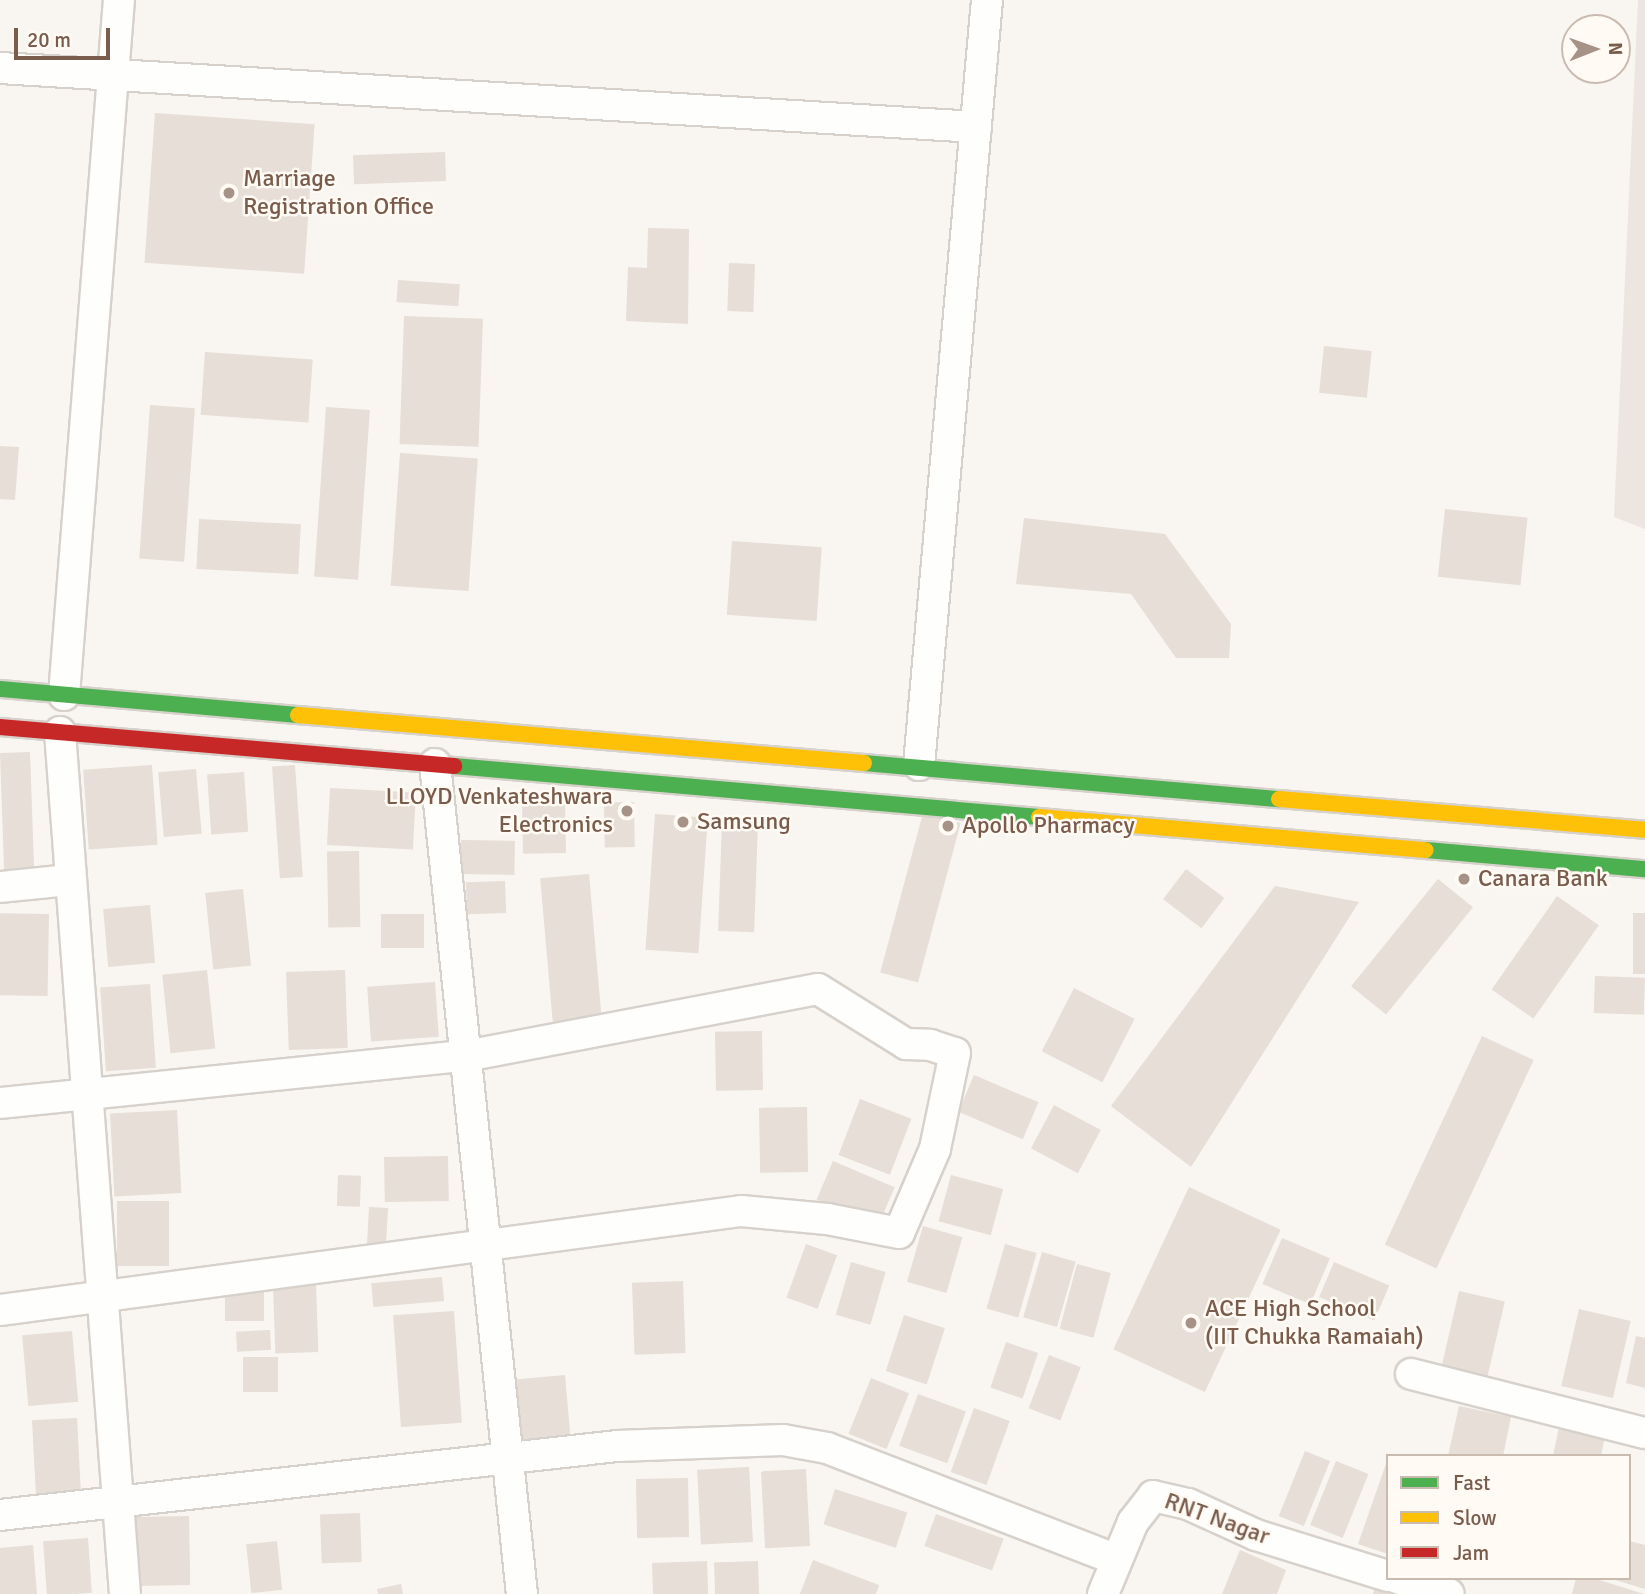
<!DOCTYPE html>
<style>
body{margin:0}
#map{position:relative;width:1645px;height:1594px;overflow:hidden;background:#f9f5f0;font-family:Signika,sans-serif}
div>[style]{position:absolute}
.industrial>*{inset:0;background:#ede5e0}
.building>*{inset:0;background:#e6ded7;transform-origin:0 0}
.roads{filter:drop-shadow(2px 0 #d7d1cb) drop-shadow(-2px 0 #d7d1cb) drop-shadow(0 2px #d7d1cb) drop-shadow(0 -2px #d7d1cb)}
.street>*{height:30px;margin:-15px;padding:0 15px;transform-origin:15px;border-radius:15px;background:#fefefd}
.fast>*{height:16px;margin:-8px;padding:0 8px;transform-origin:8px;border-radius:8px;background:#4caf50}
.slow>*{height:16px;margin:-8px;padding:0 8px;transform-origin:8px;border-radius:8px;background:#ffc107}
.jam>*{height:16px;margin:-8px;padding:0 8px;transform-origin:8px;border-radius:8px;background:#c62828}
.dots>*{width:19px;height:19px;translate:-50% -50%;box-sizing:border-box;border:4px solid #fffaf3;border-radius:50%}
span{translate:-50% -50%;white-space:nowrap;text-align:center;line-height:1.15;-webkit-text-stroke:5px #fffaf3;paint-order:stroke}
.poi-label{font-size:24px;color:#7a5c4d}
.left{translate:0 -50%;text-align:left}
.right{translate:-100% -50%;text-align:right}
.street-label{font-size:24px;color:#7a5c4d}
.legend{position:absolute;left:1386px;top:1454px;width:245px;height:126px;box-sizing:border-box;background:#fffaf3;border:2px solid #cabbb1;margin:0;padding:9px 12px;list-style:none;font-size:21px;color:#7a5c4d}
.legend li{display:flex;align-items:center;gap:14px;height:35px}
.legend b{width:35px;border:2px solid #cabbb1}
.north{position:absolute;left:1561px;top:14px;width:70px;height:70px;box-sizing:border-box;background:#fffaf3;border:2px solid #cabbb1;border-radius:50%;rotate:89deg;font-size:19px;font-weight:700;line-height:28px;text-align:center;color:#7a5c4d}
.north::after{content:'';display:block;margin:auto;width:24px;height:32px;background:#a69286;clip-path:polygon(50% 0,100% 100%,50% 72%,0 100%)}
.scale{position:absolute;left:14px;top:28px;width:96px;height:32px;box-sizing:border-box;border:4px solid #7a5c4d;border-top:0;padding-left:9px;font-size:21px;line-height:24px;white-space:nowrap;color:#7a5c4d;-webkit-text-stroke:5px #fffaf3;paint-order:stroke}
</style>
<div id="map">
<div class="industrial">
<div style="clip-path:polygon(1638px 0,1645px 0,1645px 529px,1614px 517px)"></div>
</div>
<div class="building">
<div style="left:155px;top:113px;width:160px;height:150px;rotate:4deg"></div>
<div style="left:445px;top:152px;width:29px;height:92px;rotate:88deg"></div>
<div style="clip-path:polygon(648px 228px,689px 229px,688px 324px,626px 321px,628px 267px,647px 268px)"></div>
<div style="left:729px;top:263px;width:26px;height:48px;rotate:2deg"></div>
<div style="left:398px;top:280px;width:62px;height:22px;rotate:4deg"></div>
<div style="left:404px;top:316px;width:79px;height:128px;rotate:2deg"></div>
<div style="left:1324px;top:346px;width:48px;height:47px;rotate:6deg"></div>
<div style="left:205px;top:352px;width:108px;height:63px;rotate:4deg"></div>
<div style="left:150px;top:405px;width:45px;height:154px;rotate:4deg"></div>
<div style="left:326px;top:407px;width:44px;height:170px;rotate:4deg"></div>
<div style="clip-path:polygon(0 446px,19px 447px,15px 500px,0 499px)"></div>
<div style="left:400px;top:453px;width:78px;height:133px;rotate:4deg"></div>
<div style="left:1445px;top:509px;width:83px;height:68px;rotate:6deg"></div>
<div style="clip-path:polygon(1024px 518px,1165px 534px,1231px 624px,1229px 658px,1176px 658px,1131px 594px,1016px 584px)"></div>
<div style="left:199px;top:519px;width:102px;height:50px;rotate:3deg"></div>
<div style="left:732px;top:541px;width:90px;height:74px;rotate:4deg"></div>
<div style="left:30px;top:752px;width:121px;height:30px;rotate:88deg"></div>
<div style="left:152px;top:765px;width:80px;height:69px;rotate:86deg"></div>
<div style="left:295px;top:765px;width:112px;height:23px;rotate:86deg"></div>
<div style="left:196px;top:769px;width:65px;height:38px;rotate:85deg"></div>
<div style="left:244px;top:772px;width:60px;height:37px;rotate:86deg"></div>
<div style="left:330px;top:788px;width:86px;height:57px;rotate:3deg"></div>
<div style="left:565px;top:796px;width:57px;height:43px;rotate:89deg"></div>
<div style="left:634px;top:802px;width:45px;height:30px;rotate:89deg"></div>
<div style="left:923px;top:813px;width:39px;height:165px;rotate:15deg"></div>
<div style="left:655px;top:814px;width:53px;height:136px;rotate:4deg"></div>
<div style="left:722px;top:821px;width:36px;height:110px;rotate:2deg"></div>
<div style="left:461px;top:840px;width:54px;height:34px;rotate:1deg"></div>
<div style="left:359px;top:851px;width:76px;height:32px;rotate:89deg"></div>
<div style="left:1186px;top:869px;width:48px;height:38px;rotate:37deg"></div>
<div style="left:589px;top:874px;width:144px;height:49px;rotate:85deg"></div>
<div style="left:1438px;top:879px;width:45px;height:138px;rotate:39deg"></div>
<div style="left:505px;top:881px;width:32px;height:39px;rotate:88deg"></div>
<div style="clip-path:polygon(1275px 886px,1359px 902px,1191px 1167px,1111px 1106px)"></div>
<div style="left:243px;top:889px;width:77px;height:38px;rotate:84deg"></div>
<div style="left:1557px;top:896px;width:51px;height:114px;rotate:35deg"></div>
<div style="left:150px;top:905px;width:58px;height:47px;rotate:85deg"></div>
<div style="left:1633px;top:913px;width:12px;height:61px"></div>
<div style="left:49px;top:914px;width:82px;height:49px;rotate:91deg"></div>
<div style="left:424px;top:914px;width:34px;height:43px;rotate:90deg"></div>
<div style="left:207px;top:970px;width:79px;height:45px;rotate:84deg"></div>
<div style="left:345px;top:970px;width:78px;height:59px;rotate:88deg"></div>
<div style="left:1595px;top:976px;width:50px;height:37px;rotate:2deg"></div>
<div style="left:435px;top:982px;width:55px;height:68px;rotate:86deg"></div>
<div style="left:150px;top:984px;width:84px;height:50px;rotate:86deg"></div>
<div style="left:1074px;top:988px;width:68px;height:71px;rotate:27deg"></div>
<div style="left:762px;top:1031px;width:59px;height:47px;rotate:89deg"></div>
<div style="left:1482px;top:1036px;width:57px;height:230px;rotate:25deg"></div>
<div style="left:974px;top:1075px;width:70px;height:40px;rotate:23deg"></div>
<div style="left:860px;top:1099px;width:55px;height:60px;rotate:21deg"></div>
<div style="left:1054px;top:1105px;width:53px;height:49px;rotate:28deg"></div>
<div style="left:807px;top:1107px;width:65px;height:48px;rotate:89deg"></div>
<div style="left:177px;top:1110px;width:83px;height:67px;rotate:87deg"></div>
<div style="left:448px;top:1156px;width:45px;height:64px;rotate:89deg"></div>
<div style="left:833px;top:1161px;width:67px;height:42px;rotate:23deg"></div>
<div style="left:338px;top:1175px;width:23px;height:31px;rotate:2deg"></div>
<div style="left:951px;top:1175px;width:54px;height:48px;rotate:15deg"></div>
<div style="left:1189px;top:1187px;width:101px;height:179px;rotate:25deg"></div>
<div style="left:169px;top:1201px;width:65px;height:52px;rotate:90deg"></div>
<div style="left:369px;top:1207px;width:19px;height:45px;rotate:3deg"></div>
<div style="left:923px;top:1226px;width:41px;height:58px;rotate:16deg"></div>
<div style="left:1282px;top:1238px;width:52px;height:50px;rotate:23deg"></div>
<div style="left:806px;top:1244px;width:33px;height:57px;rotate:20deg"></div>
<div style="left:1005px;top:1244px;width:33px;height:67px;rotate:16deg"></div>
<div style="left:1042px;top:1252px;width:35px;height:68px;rotate:16deg"></div>
<div style="left:851px;top:1262px;width:36px;height:55px;rotate:16deg"></div>
<div style="left:1334px;top:1262px;width:60px;height:38px;rotate:23deg"></div>
<div style="left:1077px;top:1264px;width:35px;height:67px;rotate:15deg"></div>
<div style="left:442px;top:1277px;width:24px;height:71px;rotate:85deg"></div>
<div style="left:683px;top:1281px;width:72px;height:51px;rotate:88deg"></div>
<div style="left:316px;top:1285px;width:67px;height:43px;rotate:88deg"></div>
<div style="left:225px;top:1290px;width:39px;height:31px"></div>
<div style="left:1459px;top:1291px;width:47px;height:79px;rotate:13deg"></div>
<div style="left:1579px;top:1309px;width:53px;height:79px;rotate:13deg"></div>
<div style="left:454px;top:1311px;width:112px;height:61px;rotate:86deg"></div>
<div style="left:904px;top:1315px;width:43px;height:59px;rotate:18deg"></div>
<div style="left:270px;top:1330px;width:20px;height:34px;rotate:87deg"></div>
<div style="left:72px;top:1331px;width:71px;height:50px;rotate:85deg"></div>
<div style="clip-path:polygon(1636px 1336px,1645px 1338px,1645px 1388px,1626px 1383px)"></div>
<div style="left:1006px;top:1342px;width:34px;height:48px;rotate:19deg"></div>
<div style="left:1049px;top:1355px;width:34px;height:57px;rotate:21deg"></div>
<div style="left:243px;top:1357px;width:35px;height:35px"></div>
<div style="left:565px;top:1375px;width:69px;height:56px;rotate:85deg"></div>
<div style="left:871px;top:1378px;width:41px;height:60px;rotate:22deg"></div>
<div style="left:918px;top:1394px;width:51px;height:55px;rotate:20deg"></div>
<div style="clip-path:polygon(1459px 1406px,1511px 1417px,1503px 1456px,1448px 1456px)"></div>
<div style="left:974px;top:1408px;width:38px;height:68px;rotate:20deg"></div>
<div style="clip-path:polygon(1561px 1417px,1607px 1426px,1601px 1456px,1553px 1456px)"></div>
<div style="left:77px;top:1418px;width:74px;height:45px;rotate:87deg"></div>
<div style="left:1305px;top:1451px;width:27px;height:70px;rotate:22deg"></div>
<div style="clip-path:polygon(1388px 1458px,1388px 1554px,1358px 1544px)"></div>
<div style="left:1336px;top:1461px;width:35px;height:69px;rotate:22deg"></div>
<div style="left:749px;top:1467px;width:75px;height:52px;rotate:87deg"></div>
<div style="left:806px;top:1469px;width:77px;height:45px;rotate:87deg"></div>
<div style="left:688px;top:1478px;width:59px;height:52px;rotate:89deg"></div>
<div style="left:835px;top:1489px;width:76px;height:37px;rotate:18deg"></div>
<div style="left:360px;top:1513px;width:49px;height:40px;rotate:88deg"></div>
<div style="left:936px;top:1514px;width:72px;height:34px;rotate:20deg"></div>
<div style="left:189px;top:1516px;width:69px;height:54px;rotate:89deg"></div>
<div style="left:88px;top:1538px;width:55px;height:45px;rotate:86deg"></div>
<div style="left:277px;top:1541px;width:49px;height:31px;rotate:84deg"></div>
<div style="clip-path:polygon(1629px 1541px,1645px 1545px,1645px 1589px,1612px 1579px,1629px 1578px)"></div>
<div style="clip-path:polygon(33px 1545px,37px 1594px,0 1594px,0 1548px)"></div>
<div style="clip-path:polygon(1240px 1550px,1286px 1570px,1277px 1594px,1222px 1594px)"></div>
<div style="clip-path:polygon(813px 1560px,879px 1585px,876px 1594px,800px 1594px)"></div>
<div style="left:707px;top:1561px;width:33px;height:55px;rotate:88deg"></div>
<div style="left:758px;top:1561px;width:33px;height:44px;rotate:88deg"></div>
<div style="clip-path:polygon(1378px 1578px,1422px 1594px,1373px 1594px)"></div>
<div style="clip-path:polygon(1576px 1578px,1593px 1578px,1644px 1594px,1572px 1594px)"></div>
<div style="clip-path:polygon(401px 1584px,403px 1594px,378px 1594px,377px 1589px)"></div>
</div>
<div class="roads">
<div class="street">
<div style="left:0;top:68px;width:978px;rotate:3.46deg"></div>
<div style="left:64px;top:695px;width:697px;rotate:-85.48deg"></div>
<div style="left:60px;top:732px;width:864px;rotate:85.69deg"></div>
<div style="left:435px;top:764px;width:835px;rotate:84.02deg"></div>
<div style="left:919px;top:765px;width:768px;rotate:-84.92deg"></div>
<div style="left:0;top:887px;width:69px;rotate:-5.8deg"></div>
<div style="left:0;top:1103px;width:468px;rotate:-5.8deg"></div>
<div style="left:466px;top:1056px;width:358px;rotate:-10.8deg"></div>
<div style="left:818px;top:989px;width:104px;rotate:32deg"></div>
<div style="left:906px;top:1044px;width:24px;rotate:2deg"></div>
<div style="left:930px;top:1045px;width:26px;rotate:18deg"></div>
<div style="left:955px;top:1053px;width:98px;rotate:101.8deg"></div>
<div style="left:935px;top:1149px;width:91px;rotate:113.2deg"></div>
<div style="left:899px;top:1233px;width:73px;rotate:-169deg"></div>
<div style="left:827px;top:1219px;width:86px;rotate:-174.7deg"></div>
<div style="left:741px;top:1211px;width:748px;rotate:172.39deg"></div>
<div style="left:1411px;top:1374px;width:241px;rotate:14.2deg"></div>
<div style="left:0;top:1515px;width:621px;rotate:-6.38deg"></div>
<div style="left:617px;top:1446px;width:166px;rotate:-2.1deg"></div>
<div style="left:783px;top:1440px;width:45px;rotate:10.3deg"></div>
<div style="left:827px;top:1448px;width:309px;rotate:21.1deg"></div>
<div style="left:1397px;top:1578px;width:54px;rotate:17.1deg"></div>
<div style="left:1103px;top:1594px;width:78px;rotate:-67.4deg"></div>
<div style="left:1133px;top:1522px;width:33px;rotate:-52deg"></div>
<div style="left:1153px;top:1496px;width:36px;rotate:13deg"></div>
<div style="left:1188px;top:1504px;width:75px;rotate:24.5deg"></div>
<div style="left:1256px;top:1535px;width:138px;rotate:17.3deg"></div>
</div>
<div class="fast">
<div style="left:0;top:689px;width:299px;rotate:5deg"></div>
<div style="left:864px;top:763px;width:417px;rotate:5deg"></div>
<div style="left:454px;top:766px;width:587px;rotate:4.98deg"></div>
<div style="left:1426px;top:850px;width:220px;rotate:5deg"></div>
</div>
<div class="slow">
<div style="left:298px;top:715px;width:568px;rotate:4.85deg"></div>
<div style="left:1279px;top:799px;width:367px;rotate:4.8deg"></div>
<div style="left:1039px;top:817px;width:388px;rotate:4.9deg"></div>
</div>
<div class="jam">
<div style="left:0;top:727px;width:456px;rotate:4.9deg"></div>
</div>
</div>
<div class="dots">
<div style="left:229px;top:193px;background:#a69286"></div>
<div style="left:627px;top:811px;background:#a69286"></div>
<div style="left:683px;top:822px;background:#a69286"></div>
<div style="left:948px;top:826px;background:#a69286"></div>
<div style="left:1464px;top:879px;background:#a69286"></div>
<div style="left:1191px;top:1323px;background:#a69286"></div>
</div>
<div class="poi-label">
<span class="left" style="left:243px;top:193px">Marriage<br>Registration Office</span>
<span class="right" style="left:613px;top:811px">LLOYD Venkateshwara<br>Electronics</span>
<span class="left" style="left:697px;top:822px">Samsung</span>
<span class="left" style="left:962px;top:826px">Apollo Pharmacy</span>
<span class="left" style="left:1478px;top:879px">Canara Bank</span>
<span class="left" style="left:1205px;top:1323px">ACE High School<br>(IIT Chukka Ramaiah)</span>
</div>
<div class="street-label">
<span style="left:1217px;top:1519px;rotate:20deg">RNT Nagar</span>
</div>
<ul class="legend">
<li><b style="height:9px;background:#4caf50"></b>Fast</li>
<li><b style="height:9px;background:#ffc107"></b>Slow</li>
<li><b style="height:9px;background:#c62828"></b>Jam</li>
</ul>
<div class="north">N</div>
<div class="scale">20 m</div>
</div>
